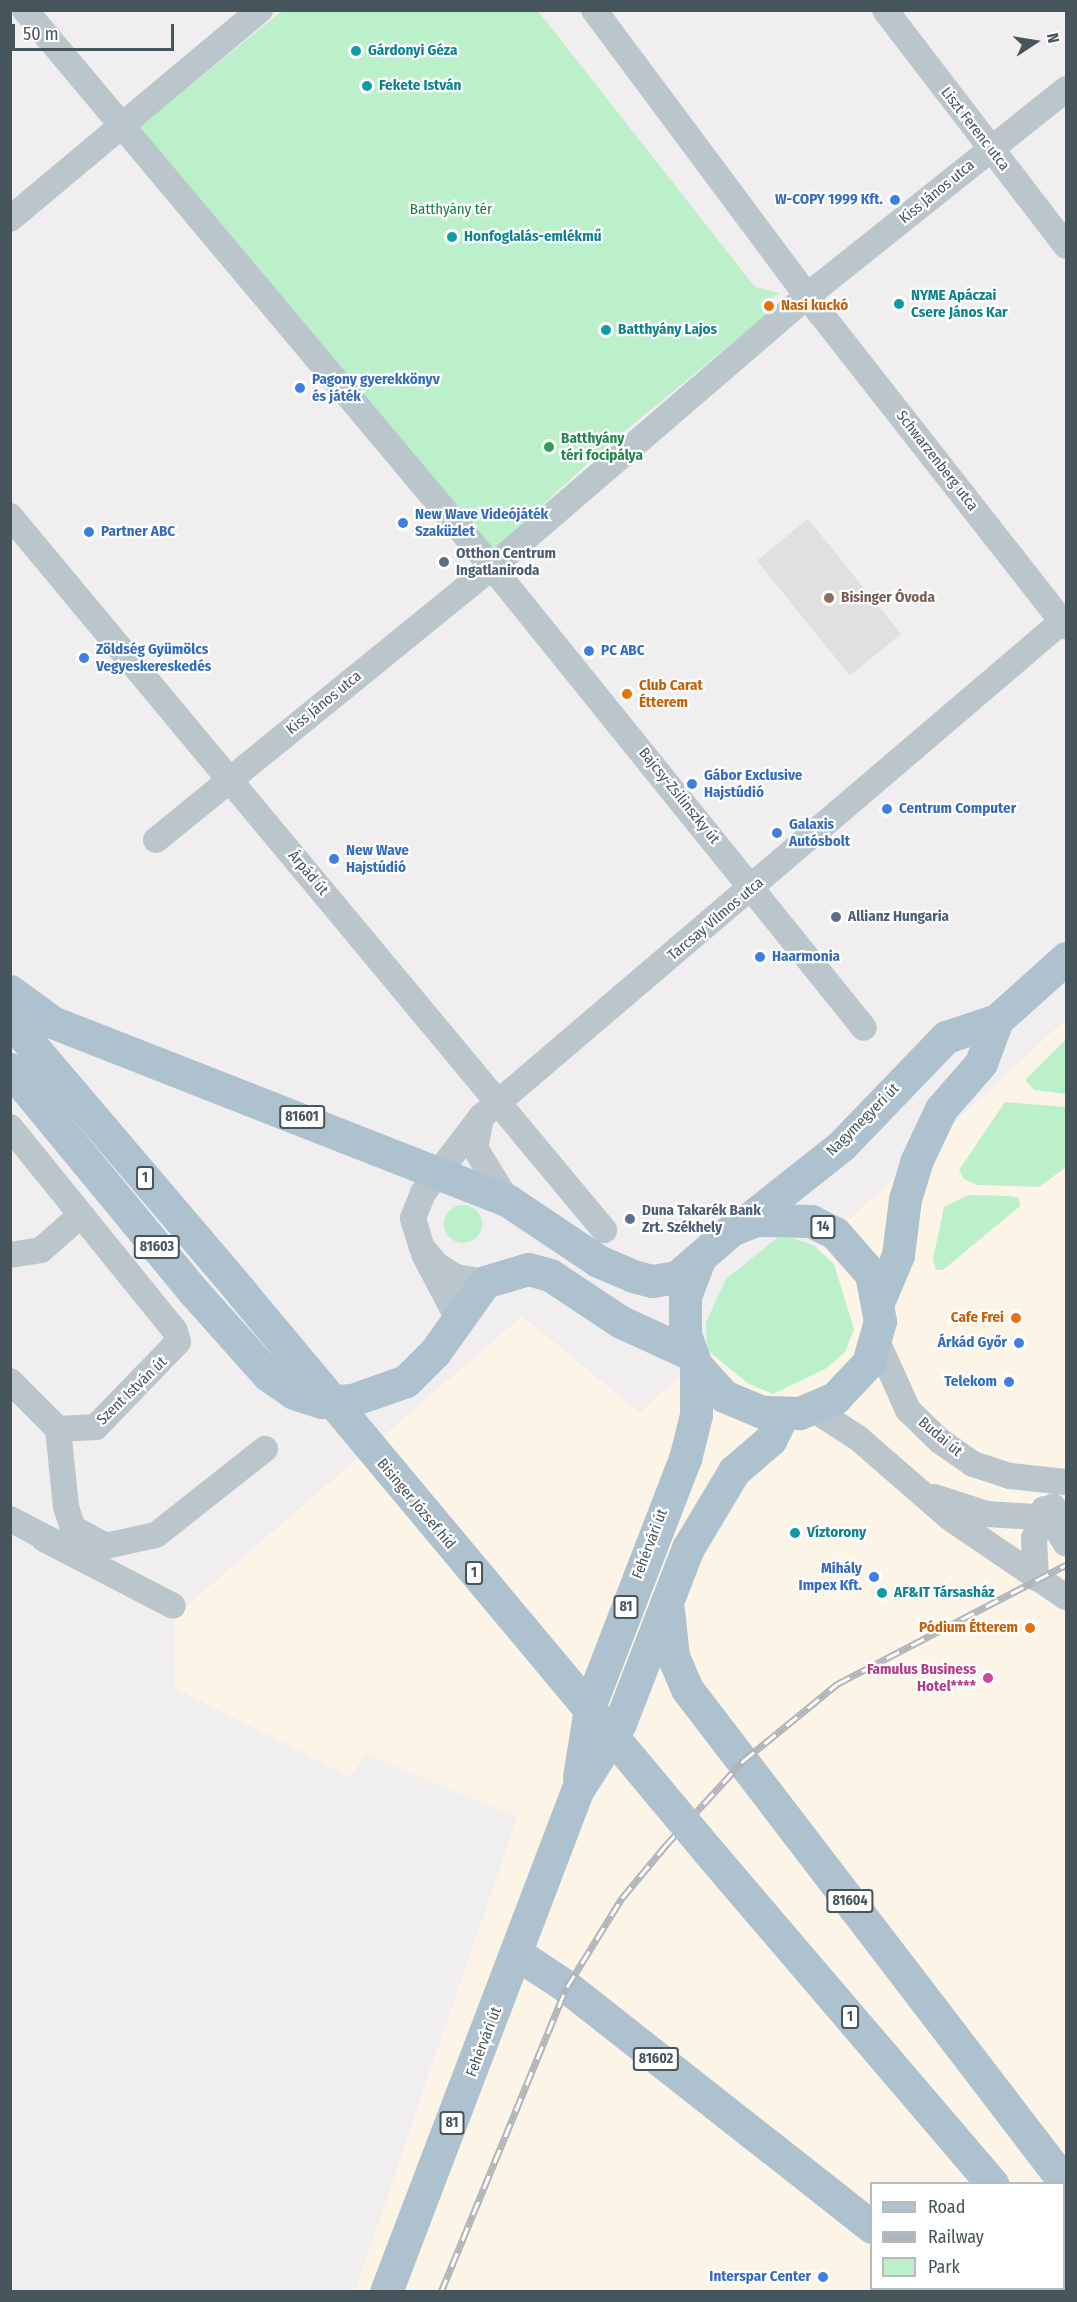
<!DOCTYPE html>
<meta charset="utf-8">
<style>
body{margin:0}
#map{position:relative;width:1077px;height:2302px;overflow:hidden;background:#f1eeef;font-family:"Fira Sans Condensed",sans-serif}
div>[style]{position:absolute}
.commercial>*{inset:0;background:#fcf4e7}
.education>*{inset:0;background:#e2dfe1;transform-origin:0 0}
.green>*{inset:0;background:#bcf0cb}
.round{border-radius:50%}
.minor>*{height:26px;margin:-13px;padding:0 13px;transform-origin:13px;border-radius:13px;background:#bac5cc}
.primary>*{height:33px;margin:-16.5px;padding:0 16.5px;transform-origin:16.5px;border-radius:16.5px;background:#aec1ce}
.rail>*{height:7px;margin-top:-3.5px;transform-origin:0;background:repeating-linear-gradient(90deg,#fff 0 14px,#b0b5b9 0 28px);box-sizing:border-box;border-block:2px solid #b0b5b9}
.primary-bridge>*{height:33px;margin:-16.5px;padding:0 16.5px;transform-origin:16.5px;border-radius:16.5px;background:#aec1ce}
.dots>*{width:16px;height:16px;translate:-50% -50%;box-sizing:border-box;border:3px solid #fff;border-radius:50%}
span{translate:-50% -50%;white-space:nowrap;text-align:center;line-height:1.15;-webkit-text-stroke:4.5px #fff;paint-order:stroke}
.shield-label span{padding:2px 4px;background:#fff;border:2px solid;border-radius:4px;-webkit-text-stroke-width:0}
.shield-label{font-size:14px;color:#46545c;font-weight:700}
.culture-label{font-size:15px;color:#0d838f;font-weight:700}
.left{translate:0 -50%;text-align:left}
.street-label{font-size:15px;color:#46545c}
.shop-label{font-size:15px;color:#366cbe;font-weight:700}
.right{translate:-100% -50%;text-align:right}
.park-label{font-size:15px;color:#157f40}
.food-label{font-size:15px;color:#c56008;font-weight:700}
.leisure-label{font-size:15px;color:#27864d;font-weight:700}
.service-label{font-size:15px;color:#4e5e75;font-weight:700}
.education-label{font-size:15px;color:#785e54;font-weight:700}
.hotel-label{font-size:15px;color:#b23c85;font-weight:700}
.frame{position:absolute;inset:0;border:12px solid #46545c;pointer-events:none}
.legend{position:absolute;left:870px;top:2182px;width:195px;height:108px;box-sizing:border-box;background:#fff;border:2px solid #b5bbbe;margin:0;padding:8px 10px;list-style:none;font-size:18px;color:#46545c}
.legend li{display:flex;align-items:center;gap:12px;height:30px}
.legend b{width:30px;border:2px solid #b5bbbe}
.north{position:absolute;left:1005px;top:12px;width:60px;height:60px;-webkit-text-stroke:4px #fff;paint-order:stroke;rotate:78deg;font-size:16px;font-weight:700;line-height:24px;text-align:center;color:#46545c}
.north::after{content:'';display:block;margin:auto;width:21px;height:27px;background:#46545c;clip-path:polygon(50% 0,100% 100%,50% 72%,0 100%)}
.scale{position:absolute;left:12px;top:24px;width:162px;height:27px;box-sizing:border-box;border:3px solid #46545c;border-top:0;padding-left:8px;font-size:18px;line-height:21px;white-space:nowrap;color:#46545c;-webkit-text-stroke:4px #fff;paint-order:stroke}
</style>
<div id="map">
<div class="commercial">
<div style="clip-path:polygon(evenodd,1066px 1019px,1066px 2291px,355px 2291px,517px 1817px,365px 1754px,351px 1777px,175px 1688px,174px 1617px,522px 1316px,640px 1413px,1066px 1019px,872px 2184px,1064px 2184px,1064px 2288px,872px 2288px,872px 2184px)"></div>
</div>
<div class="education">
<div style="left:808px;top:519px;width:148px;height:66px;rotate:51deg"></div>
</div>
<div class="green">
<div style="clip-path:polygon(282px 11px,538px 11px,755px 287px,779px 293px,763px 305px,769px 313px,609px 444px,488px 555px,136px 129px)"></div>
<div style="clip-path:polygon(1066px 1039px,1066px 1094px,1034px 1090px,1025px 1080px)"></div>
<div style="clip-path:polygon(1005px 1102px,1066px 1107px,1066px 1167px,1039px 1187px,977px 1185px,964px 1179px,959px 1170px)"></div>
<div style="clip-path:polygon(968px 1195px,1011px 1196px,1019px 1198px,1020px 1206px,943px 1270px,936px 1270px,933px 1259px,944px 1207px)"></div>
<div class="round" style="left:444px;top:1205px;width:38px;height:38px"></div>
<div style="clip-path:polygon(788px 1237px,813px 1245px,834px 1264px,854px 1329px,845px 1352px,825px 1369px,773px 1394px,749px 1384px,707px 1350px,706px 1322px,726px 1279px,777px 1238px)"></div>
</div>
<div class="minor">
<div style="left:25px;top:10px;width:727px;rotate:50.02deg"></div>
<div style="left:492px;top:567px;width:592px;rotate:51.1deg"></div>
<div style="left:594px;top:10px;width:379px;rotate:53.3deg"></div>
<div style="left:821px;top:314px;width:397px;rotate:51.9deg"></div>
<div style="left:885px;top:10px;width:297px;rotate:52.5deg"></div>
<div style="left:10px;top:219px;width:326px;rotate:-39.9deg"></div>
<div style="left:10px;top:516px;width:929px;rotate:50.24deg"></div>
<div style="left:156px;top:840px;width:433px;rotate:-39.1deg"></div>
<div style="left:492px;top:567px;width:416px;rotate:-40.7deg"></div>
<div style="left:807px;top:296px;width:332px;rotate:-38.6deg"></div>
<div style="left:481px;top:1118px;width:31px;rotate:101deg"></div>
<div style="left:475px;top:1148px;width:61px;rotate:58.4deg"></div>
<div style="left:10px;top:1127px;width:262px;rotate:51deg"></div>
<div style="left:175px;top:1331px;width:11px;rotate:75deg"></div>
<div style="left:178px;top:1342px;width:118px;rotate:134deg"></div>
<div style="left:96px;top:1427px;width:38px;rotate:177deg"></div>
<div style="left:58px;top:1429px;width:68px;rotate:-135deg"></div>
<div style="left:424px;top:1254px;width:76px;rotate:62.4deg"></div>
<div style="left:10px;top:1255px;width:31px;rotate:-9deg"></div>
<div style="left:41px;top:1250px;width:53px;rotate:-41.2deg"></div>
<div style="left:485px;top:1282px;width:29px;rotate:-170deg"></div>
<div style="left:456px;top:1277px;width:22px;rotate:-148deg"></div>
<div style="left:437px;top:1265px;width:23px;rotate:-131deg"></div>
<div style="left:422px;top:1248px;width:31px;rotate:-107deg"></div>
<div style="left:413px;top:1218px;width:27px;rotate:-68deg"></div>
<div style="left:423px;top:1193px;width:96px;rotate:-52.7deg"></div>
<div style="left:481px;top:1117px;width:769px;rotate:-40.46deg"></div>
<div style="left:877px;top:1341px;width:76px;rotate:65.8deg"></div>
<div style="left:908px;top:1410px;width:45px;rotate:44.1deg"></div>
<div style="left:940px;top:1441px;width:40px;rotate:34.9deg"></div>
<div style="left:973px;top:1464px;width:39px;rotate:18deg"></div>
<div style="left:1010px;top:1476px;width:56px;rotate:6.1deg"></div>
<div style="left:813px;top:1409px;width:54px;rotate:32.8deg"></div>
<div style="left:858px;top:1438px;width:122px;rotate:41deg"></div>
<div style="left:950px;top:1518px;width:140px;rotate:34.3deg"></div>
<div style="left:58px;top:1429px;width:78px;rotate:84.1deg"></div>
<div style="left:66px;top:1507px;width:22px;rotate:72deg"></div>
<div style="left:73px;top:1528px;width:37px;rotate:29deg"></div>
<div style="left:105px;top:1546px;width:52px;rotate:-12.2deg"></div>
<div style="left:156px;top:1535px;width:139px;rotate:-38.3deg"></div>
<div style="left:934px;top:1497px;width:56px;rotate:17.8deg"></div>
<div style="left:987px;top:1514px;width:79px;rotate:3.6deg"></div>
<div style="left:1044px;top:1509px;width:41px;rotate:57.8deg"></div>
<div style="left:10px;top:1519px;width:56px;rotate:27.5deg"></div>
<div style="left:44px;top:1539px;width:145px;rotate:27.4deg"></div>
<div style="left:1036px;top:1578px;width:40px;rotate:-92.9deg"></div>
<div style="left:1034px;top:1538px;width:37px;rotate:-59deg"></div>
</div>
<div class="primary">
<div style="left:10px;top:991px;width:52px;rotate:36.4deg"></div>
<div style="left:52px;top:1022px;width:489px;rotate:21.4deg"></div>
<div style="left:507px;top:1200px;width:110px;rotate:33.8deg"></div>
<div style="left:598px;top:1261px;width:38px;rotate:23deg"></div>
<div style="left:633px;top:1276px;width:20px;rotate:15deg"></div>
<div style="left:652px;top:1281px;width:25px;rotate:-9deg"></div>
<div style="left:677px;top:1277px;width:72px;rotate:-41deg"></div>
<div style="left:731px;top:1230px;width:27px;rotate:-22deg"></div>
<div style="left:756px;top:1220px;width:55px;rotate:1deg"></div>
<div style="left:811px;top:1221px;width:27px;rotate:27deg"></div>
<div style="left:835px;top:1233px;width:55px;rotate:48.7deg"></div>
<div style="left:871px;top:1274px;width:48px;rotate:79.2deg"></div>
<div style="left:880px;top:1321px;width:44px;rotate:105.9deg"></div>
<div style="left:868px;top:1363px;width:48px;rotate:133.3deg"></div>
<div style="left:835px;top:1398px;width:39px;rotate:157deg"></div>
<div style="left:799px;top:1413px;width:37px;rotate:-178deg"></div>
<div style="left:762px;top:1412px;width:41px;rotate:-157.2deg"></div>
<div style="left:724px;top:1396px;width:42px;rotate:-132.1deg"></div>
<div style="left:696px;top:1365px;width:32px;rotate:-110deg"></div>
<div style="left:685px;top:1335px;width:39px;rotate:-90deg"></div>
<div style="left:685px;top:1296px;width:39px;rotate:-69deg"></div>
<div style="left:10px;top:1020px;width:358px;rotate:49.6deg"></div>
<div style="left:10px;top:1069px;width:289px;rotate:50.5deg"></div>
<div style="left:194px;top:1292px;width:111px;rotate:48.3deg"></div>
<div style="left:268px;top:1375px;width:32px;rotate:35deg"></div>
<div style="left:294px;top:1393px;width:29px;rotate:18deg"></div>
<div style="left:322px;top:1402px;width:30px;rotate:-4deg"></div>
<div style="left:352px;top:1400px;width:57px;rotate:-19.4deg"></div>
<div style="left:406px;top:1381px;width:41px;rotate:-45deg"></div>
<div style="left:435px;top:1352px;width:86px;rotate:-54.5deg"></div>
<div style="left:485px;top:1282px;width:45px;rotate:-16.8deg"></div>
<div style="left:528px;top:1269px;width:23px;rotate:15deg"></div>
<div style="left:550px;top:1275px;width:85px;rotate:33.5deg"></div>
<div style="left:621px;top:1322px;width:77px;rotate:24.6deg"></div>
<div style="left:750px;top:1218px;width:116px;rotate:-38.4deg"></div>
<div style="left:841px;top:1146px;width:151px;rotate:-46.1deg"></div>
<div style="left:946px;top:1037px;width:54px;rotate:-18.4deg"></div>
<div style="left:997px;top:1020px;width:93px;rotate:-41.9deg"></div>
<div style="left:879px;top:1300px;width:49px;rotate:-67.1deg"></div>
<div style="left:898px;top:1255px;width:56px;rotate:-82.9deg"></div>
<div style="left:905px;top:1199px;width:39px;rotate:-73deg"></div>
<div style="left:916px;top:1162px;width:59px;rotate:-64.7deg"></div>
<div style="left:941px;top:1109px;width:61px;rotate:-49deg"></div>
<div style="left:981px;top:1063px;width:46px;rotate:-69.6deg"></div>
<div style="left:668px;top:1610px;width:46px;rotate:83.8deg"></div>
<div style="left:673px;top:1656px;width:36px;rotate:67deg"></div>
<div style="left:687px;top:1689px;width:623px;rotate:52.56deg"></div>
<div style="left:579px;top:1777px;width:76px;rotate:-80.9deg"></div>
<div style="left:591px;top:1702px;width:261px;rotate:-68.9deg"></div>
<div style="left:685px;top:1459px;width:45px;rotate:-76deg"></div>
<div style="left:696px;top:1415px;width:50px;rotate:-90deg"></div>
<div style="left:708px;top:1851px;width:438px;rotate:49.5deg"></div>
<div style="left:516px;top:1953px;width:61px;rotate:33.7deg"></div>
<div style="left:567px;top:1987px;width:388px;rotate:38.2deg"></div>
<div style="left:1064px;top:2267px;width:4px;rotate:56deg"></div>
<div style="left:947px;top:2288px;width:6px;rotate:45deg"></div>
<div style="left:386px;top:2292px;width:536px;rotate:-69.13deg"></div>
<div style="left:577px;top:1791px;width:80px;rotate:-57.7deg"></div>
<div style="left:620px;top:1723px;width:188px;rotate:-68.8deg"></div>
<div style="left:688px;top:1548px;width:90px;rotate:-59.1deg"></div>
<div style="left:734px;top:1471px;width:48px;rotate:-40.7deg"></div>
<div style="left:770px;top:1440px;width:29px;rotate:-63deg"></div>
</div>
<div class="rail">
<div style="left:441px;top:2292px;width:330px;rotate:-67.6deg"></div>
<div style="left:567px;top:1987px;width:105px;rotate:-58.3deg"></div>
<div style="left:622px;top:1898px;width:69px;rotate:-50.3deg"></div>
<div style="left:666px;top:1845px;width:114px;rotate:-47.5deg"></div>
<div style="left:743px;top:1761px;width:122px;rotate:-39.3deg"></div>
<div style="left:837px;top:1684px;width:258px;rotate:-27.5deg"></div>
</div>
<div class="primary-bridge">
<div style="left:242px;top:1293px;width:727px;rotate:50.13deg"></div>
</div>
<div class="dots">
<div style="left:356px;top:51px;background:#0f9aa8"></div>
<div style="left:367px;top:86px;background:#0f9aa8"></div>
<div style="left:895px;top:200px;background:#3f7fe0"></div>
<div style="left:452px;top:237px;background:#0f9aa8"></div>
<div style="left:899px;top:304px;background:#0f9aa8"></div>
<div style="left:769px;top:306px;background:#e8710a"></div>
<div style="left:606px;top:330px;background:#0f9aa8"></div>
<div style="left:300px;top:388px;background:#3f7fe0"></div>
<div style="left:549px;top:447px;background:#2e9e5b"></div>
<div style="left:403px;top:523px;background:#3f7fe0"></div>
<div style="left:89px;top:532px;background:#3f7fe0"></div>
<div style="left:444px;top:562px;background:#5c6f8a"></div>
<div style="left:829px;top:598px;background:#8d6e63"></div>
<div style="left:589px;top:651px;background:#3f7fe0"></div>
<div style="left:84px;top:658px;background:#3f7fe0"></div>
<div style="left:627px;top:694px;background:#e8710a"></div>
<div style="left:692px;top:784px;background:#3f7fe0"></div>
<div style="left:887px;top:809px;background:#3f7fe0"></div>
<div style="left:777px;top:833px;background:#3f7fe0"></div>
<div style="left:334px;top:859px;background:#3f7fe0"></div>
<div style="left:836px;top:917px;background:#5c6f8a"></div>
<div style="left:760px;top:957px;background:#3f7fe0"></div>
<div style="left:630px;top:1219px;background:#5c6f8a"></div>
<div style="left:1016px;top:1318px;background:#e8710a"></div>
<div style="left:1019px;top:1343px;background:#3f7fe0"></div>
<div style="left:1009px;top:1382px;background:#3f7fe0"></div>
<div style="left:795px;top:1533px;background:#0f9aa8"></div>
<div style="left:874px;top:1577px;background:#3f7fe0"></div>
<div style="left:882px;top:1593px;background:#0f9aa8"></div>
<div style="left:1030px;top:1628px;background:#e8710a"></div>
<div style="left:988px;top:1678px;background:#d1479c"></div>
<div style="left:823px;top:2277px;background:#3f7fe0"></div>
</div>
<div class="shield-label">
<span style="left:302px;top:1117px">81601</span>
<span style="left:145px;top:1178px">1</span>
<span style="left:823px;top:1227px">14</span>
<span style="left:157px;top:1247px">81603</span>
<span style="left:474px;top:1573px">1</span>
<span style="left:626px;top:1607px">81</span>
<span style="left:850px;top:1901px">81604</span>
<span style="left:850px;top:2017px">1</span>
<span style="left:656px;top:2059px">81602</span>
<span style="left:452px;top:2123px">81</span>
</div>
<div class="culture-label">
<span class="left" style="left:368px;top:51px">Gárdonyi Géza</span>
<span class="left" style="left:379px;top:86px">Fekete István</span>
<span class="left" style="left:464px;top:237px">Honfoglalás-emlékmű</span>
<span class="left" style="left:911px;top:304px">NYME Apáczai<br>Csere János Kar</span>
<span class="left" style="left:618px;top:330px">Batthyány Lajos</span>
<span class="left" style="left:807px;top:1533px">Víztorony</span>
<span class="left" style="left:894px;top:1593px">AF&amp;IT Társasház</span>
</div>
<div class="street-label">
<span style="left:975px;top:129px;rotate:52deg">Liszt Ferenc utca</span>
<span style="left:937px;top:192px;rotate:-39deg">Kiss János utca</span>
<span style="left:937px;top:461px;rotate:52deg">Schwarzenberg utca</span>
<span style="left:324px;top:703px;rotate:-39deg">Kiss János utca</span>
<span style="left:679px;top:796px;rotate:51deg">Bajcsy-Zsilinszky út</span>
<span style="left:308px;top:873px;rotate:50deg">Árpád út</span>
<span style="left:716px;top:919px;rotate:-40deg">Tarcsay Vilmos utca</span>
<span style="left:863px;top:1120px;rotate:-45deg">Nagymegyeri út</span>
<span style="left:132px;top:1391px;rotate:-44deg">Szent István út</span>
<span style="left:940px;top:1437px;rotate:40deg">Budai út</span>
<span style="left:416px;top:1504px;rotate:50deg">Bisinger József híd</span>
<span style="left:650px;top:1544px;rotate:-69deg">Fehérvári út</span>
<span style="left:484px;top:2042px;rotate:-69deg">Fehérvári út</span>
</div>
<div class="shop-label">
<span class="right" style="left:883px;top:200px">W-COPY 1999 Kft.</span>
<span class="left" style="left:312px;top:388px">Pagony gyerekkönyv<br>és játék</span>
<span class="left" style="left:415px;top:523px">New Wave Videójáték<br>Szaküzlet</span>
<span class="left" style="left:101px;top:532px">Partner ABC</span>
<span class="left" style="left:96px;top:658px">Zöldség Gyümölcs<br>Vegyeskereskedés</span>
<span class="left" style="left:601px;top:651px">PC ABC</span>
<span class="left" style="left:704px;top:784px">Gábor Exclusive<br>Hajstúdió</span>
<span class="left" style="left:899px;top:809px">Centrum Computer</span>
<span class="left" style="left:789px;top:833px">Galaxis<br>Autósbolt</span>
<span class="left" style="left:346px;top:859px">New Wave<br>Hajstúdió</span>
<span class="left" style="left:772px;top:957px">Haarmonia</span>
<span class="right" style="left:1007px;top:1343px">Árkád Győr</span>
<span class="right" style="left:997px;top:1382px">Telekom</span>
<span class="right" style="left:862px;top:1577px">Mihály<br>Impex Kft.</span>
<span class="right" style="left:811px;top:2277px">Interspar Center</span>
</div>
<div class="park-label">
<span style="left:451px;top:210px">Batthyány tér</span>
</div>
<div class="food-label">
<span class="left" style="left:781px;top:306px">Nasi kuckó</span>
<span class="left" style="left:639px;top:694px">Club Carat<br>Étterem</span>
<span class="right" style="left:1004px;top:1318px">Cafe Frei</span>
<span class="right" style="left:1018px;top:1628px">Pódium Étterem</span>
</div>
<div class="leisure-label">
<span class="left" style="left:561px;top:447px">Batthyány<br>téri focipálya</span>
</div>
<div class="service-label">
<span class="left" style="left:456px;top:562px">Otthon Centrum<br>Ingatlaniroda</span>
<span class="left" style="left:848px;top:917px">Allianz Hungaria</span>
<span class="left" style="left:642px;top:1219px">Duna Takarék Bank<br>Zrt. Székhely</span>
</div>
<div class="education-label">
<span class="left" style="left:841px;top:598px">Bisinger Óvoda</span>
</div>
<div class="hotel-label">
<span class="right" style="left:976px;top:1678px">Famulus Business<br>Hotel****</span>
</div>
<div class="frame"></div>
<ul class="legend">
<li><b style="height:8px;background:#aec1ce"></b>Road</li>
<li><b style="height:8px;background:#b0b5b9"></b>Railway</li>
<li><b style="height:16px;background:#bcf0cb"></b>Park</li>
</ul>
<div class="north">N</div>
<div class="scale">50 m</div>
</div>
